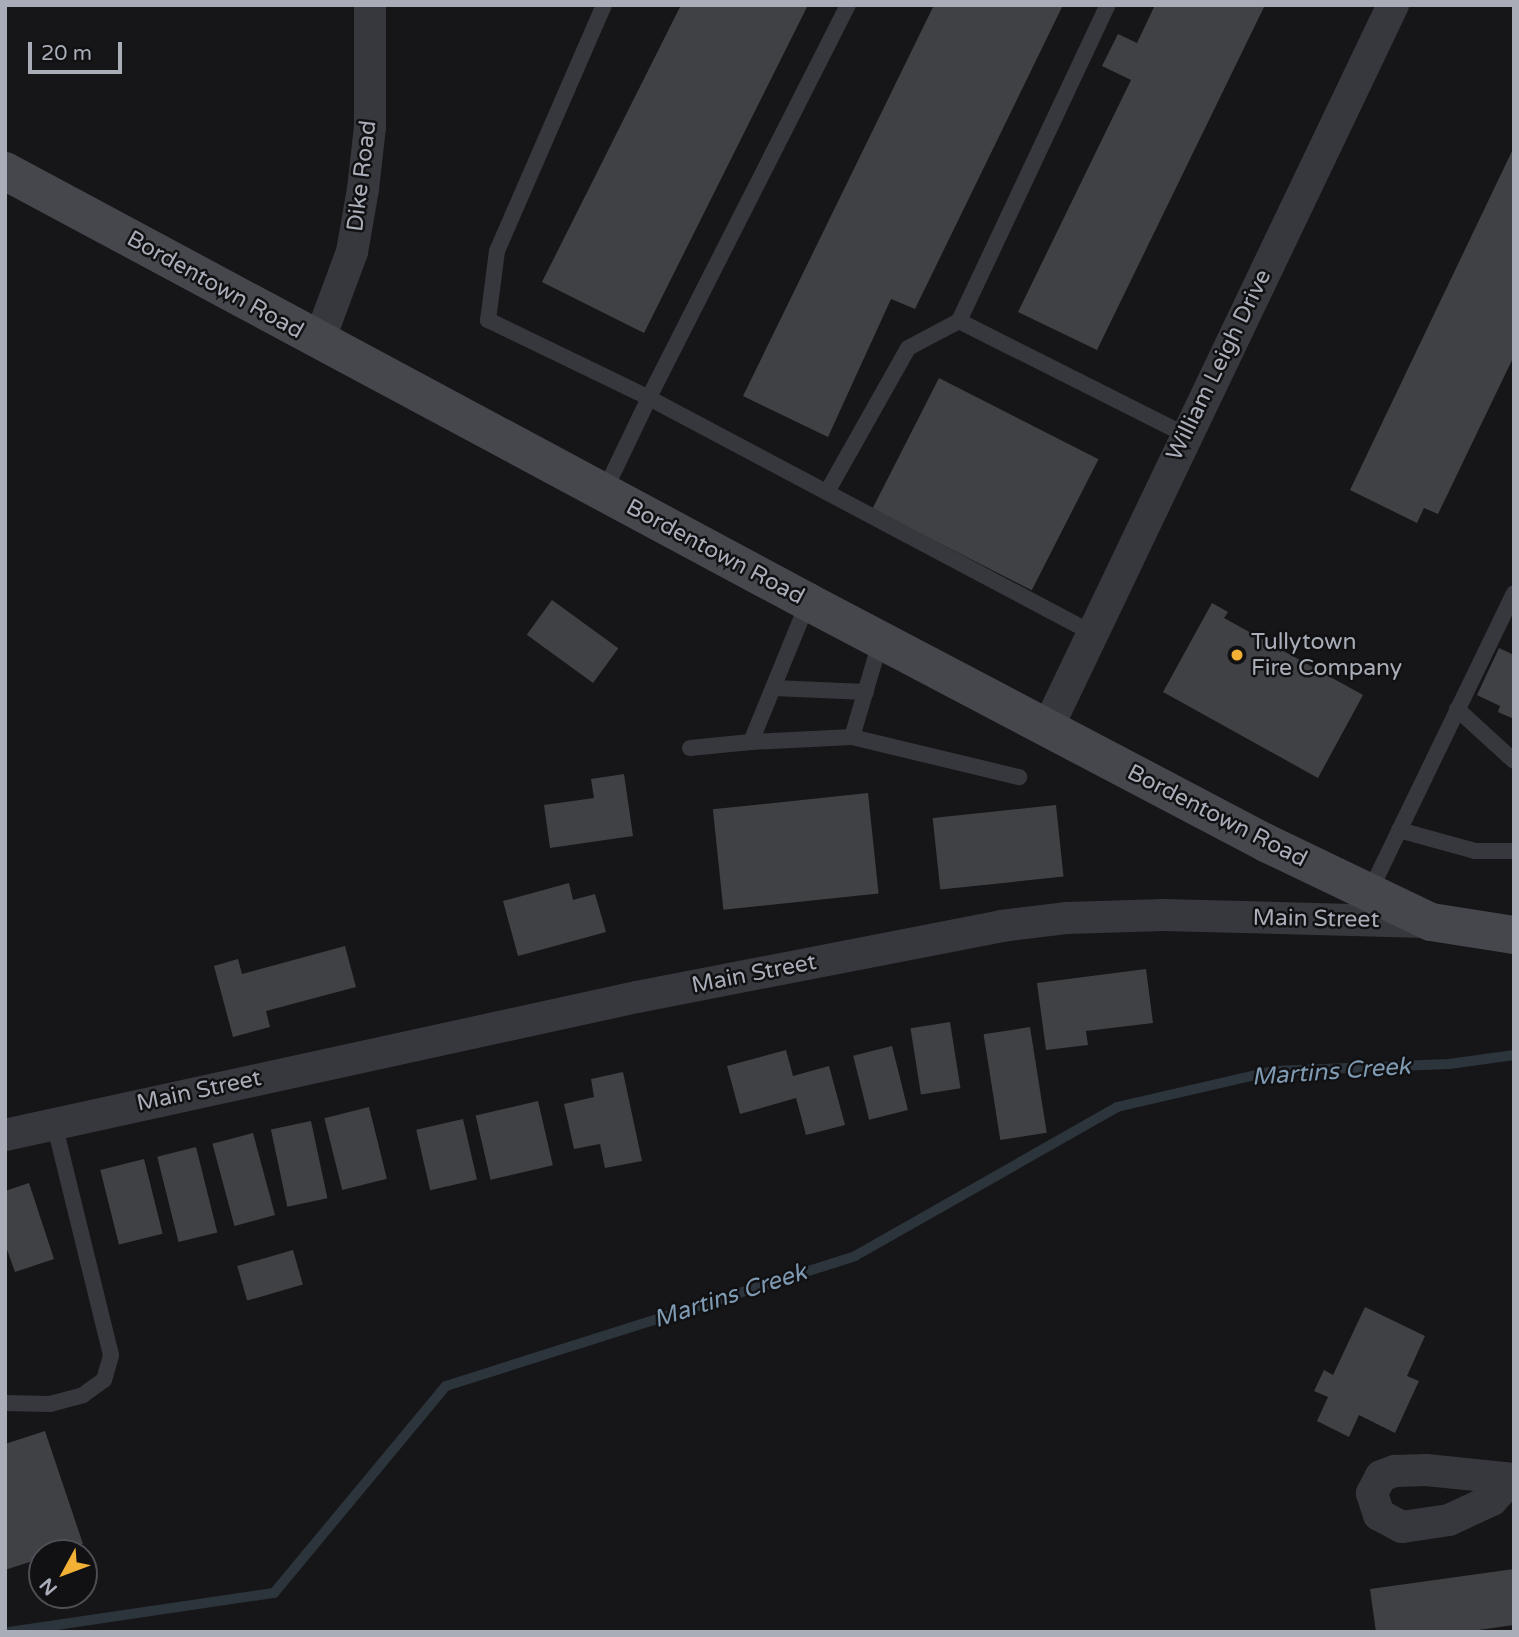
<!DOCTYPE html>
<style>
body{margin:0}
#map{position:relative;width:1519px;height:1637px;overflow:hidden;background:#161618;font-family:"Varela Round",sans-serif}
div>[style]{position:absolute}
.stream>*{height:10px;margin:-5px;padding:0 5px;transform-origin:5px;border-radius:5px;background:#2c353c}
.building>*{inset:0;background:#404145;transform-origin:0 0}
.lane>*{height:16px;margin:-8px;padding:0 8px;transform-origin:8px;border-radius:8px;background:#37383d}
.street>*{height:32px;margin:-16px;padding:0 16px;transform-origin:16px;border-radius:16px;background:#37383d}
.secondary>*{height:38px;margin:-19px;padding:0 19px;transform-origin:19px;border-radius:19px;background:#45474d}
.dots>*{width:19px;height:19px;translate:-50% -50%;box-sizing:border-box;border:4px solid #111113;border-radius:50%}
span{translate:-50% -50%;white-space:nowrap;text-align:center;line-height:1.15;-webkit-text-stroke:5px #111113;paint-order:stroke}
.street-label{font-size:23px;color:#a8adb8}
.poi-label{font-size:23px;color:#a8adb8}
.left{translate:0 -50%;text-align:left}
.water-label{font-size:24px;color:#7f9bb3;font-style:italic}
.frame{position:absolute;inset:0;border:7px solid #a8adb8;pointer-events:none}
.north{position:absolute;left:28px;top:1539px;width:70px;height:70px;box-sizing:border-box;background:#111113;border:2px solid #4d4f55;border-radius:50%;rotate:229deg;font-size:19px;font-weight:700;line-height:28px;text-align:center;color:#a8adb8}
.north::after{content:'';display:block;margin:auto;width:24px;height:32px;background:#f2b134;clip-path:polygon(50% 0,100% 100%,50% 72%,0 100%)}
.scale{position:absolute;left:28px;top:42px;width:94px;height:32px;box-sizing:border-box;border:4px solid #a8adb8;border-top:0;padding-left:9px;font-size:21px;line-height:24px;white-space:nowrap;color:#a8adb8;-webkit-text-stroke:5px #111113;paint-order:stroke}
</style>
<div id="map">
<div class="stream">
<div style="left:9px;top:1632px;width:268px;rotate:-8.4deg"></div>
<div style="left:274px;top:1593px;width:269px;rotate:-50.3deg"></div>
<div style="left:446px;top:1386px;width:429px;rotate:-17.6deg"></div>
<div style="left:855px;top:1256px;width:301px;rotate:-29.6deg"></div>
<div style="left:1117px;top:1107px;width:160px;rotate:-13deg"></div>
<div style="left:1273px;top:1071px;width:176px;rotate:-2.3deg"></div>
<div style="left:1449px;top:1064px;width:66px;rotate:-7.9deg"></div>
</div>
<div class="building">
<div style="clip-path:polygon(681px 5px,808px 5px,644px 333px,542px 282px)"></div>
<div style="clip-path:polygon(934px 5px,1063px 5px,915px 309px,891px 299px,828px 437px,743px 396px)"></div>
<div style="clip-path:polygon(1155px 5px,1265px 5px,1097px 350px,1018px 312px,1131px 80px,1102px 66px,1118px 34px,1137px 43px)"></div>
<div style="clip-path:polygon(1514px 147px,1514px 356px,1438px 514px,1424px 508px,1417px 523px,1350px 490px)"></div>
<div style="left:939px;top:378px;width:179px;height:147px;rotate:27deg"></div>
<div style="left:552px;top:600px;width:82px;height:43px;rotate:36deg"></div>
<div style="clip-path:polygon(1212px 603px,1228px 612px,1224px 618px,1363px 695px,1318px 778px,1163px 692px)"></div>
<div style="clip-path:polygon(1499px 648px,1514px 655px,1514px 719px,1498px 712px,1500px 706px,1477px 695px)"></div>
<div style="clip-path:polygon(624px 774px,633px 836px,550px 848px,544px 805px,594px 798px,591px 779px)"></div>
<div style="left:868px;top:793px;width:101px;height:156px;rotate:84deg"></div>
<div style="left:1056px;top:805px;width:72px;height:124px;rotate:84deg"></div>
<div style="clip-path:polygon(569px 883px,573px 900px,595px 894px,606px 932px,518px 956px,503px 901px)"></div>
<div style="clip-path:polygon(345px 946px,356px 987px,266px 1011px,270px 1027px,233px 1037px,214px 966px,238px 959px,242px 974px)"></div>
<div style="clip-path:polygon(1146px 969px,1153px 1023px,1086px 1031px,1088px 1045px,1046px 1050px,1037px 983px)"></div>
<div style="left:950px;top:1022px;width:67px;height:40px;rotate:81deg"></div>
<div style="left:1030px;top:1027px;width:107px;height:47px;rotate:81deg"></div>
<div style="left:892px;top:1046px;width:66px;height:40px;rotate:76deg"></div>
<div style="clip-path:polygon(786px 1050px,793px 1076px,829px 1066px,845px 1125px,806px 1135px,796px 1098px,740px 1114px,727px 1066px)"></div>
<div style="clip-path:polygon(623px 1072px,642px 1161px,605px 1168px,600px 1144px,574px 1149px,564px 1104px,594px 1097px,591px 1079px)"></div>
<div style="left:538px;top:1101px;width:66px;height:64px;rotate:77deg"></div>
<div style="left:369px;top:1107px;width:74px;height:46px;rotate:76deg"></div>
<div style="left:463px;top:1119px;width:62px;height:48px;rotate:77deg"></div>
<div style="left:311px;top:1121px;width:79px;height:41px;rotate:78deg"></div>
<div style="left:253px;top:1133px;width:85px;height:42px;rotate:75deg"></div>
<div style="left:196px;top:1147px;width:88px;height:40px;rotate:76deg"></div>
<div style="left:144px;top:1159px;width:77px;height:45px;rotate:76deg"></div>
<div style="clip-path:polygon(29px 1183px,54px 1259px,15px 1272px,5px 1244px,5px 1191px)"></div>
<div style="left:293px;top:1250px;width:36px;height:58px;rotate:74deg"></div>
<div style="clip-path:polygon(1365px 1307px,1425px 1336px,1407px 1376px,1419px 1381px,1395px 1433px,1359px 1415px,1349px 1437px,1317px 1421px,1328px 1397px,1314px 1391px,1324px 1370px,1333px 1375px)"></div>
<div style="clip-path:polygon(45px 1431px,83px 1544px,57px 1553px,42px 1553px,42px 1558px,5px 1570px,5px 1444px)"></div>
<div style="clip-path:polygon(1514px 1569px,1514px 1625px,1464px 1632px,1376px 1632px,1370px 1589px)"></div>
</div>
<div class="lane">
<div style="left:604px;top:5px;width:268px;rotate:113.5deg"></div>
<div style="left:497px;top:251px;width:70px;rotate:97.4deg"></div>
<div style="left:488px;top:320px;width:179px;rotate:25.8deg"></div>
<div style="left:649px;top:398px;width:104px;rotate:115.6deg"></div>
<div style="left:848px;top:5px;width:441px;rotate:116.9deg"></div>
<div style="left:649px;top:398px;width:501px;rotate:27.94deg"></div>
<div style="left:959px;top:321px;width:254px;rotate:26.7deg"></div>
<div style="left:827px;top:492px;width:165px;rotate:-60.6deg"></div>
<div style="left:908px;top:348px;width:58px;rotate:-27.9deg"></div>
<div style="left:959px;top:321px;width:349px;rotate:-64.8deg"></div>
<div style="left:808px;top:602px;width:151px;rotate:112.2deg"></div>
<div style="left:751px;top:742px;width:101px;rotate:-2.8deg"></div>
<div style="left:852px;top:737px;width:172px;rotate:13.5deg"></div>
<div style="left:773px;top:688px;width:93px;rotate:2.5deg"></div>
<div style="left:1457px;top:709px;width:77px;rotate:42.4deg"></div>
<div style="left:852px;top:737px;width:102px;rotate:-73.5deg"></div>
<div style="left:690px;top:748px;width:61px;rotate:-5.6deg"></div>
<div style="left:1399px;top:830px;width:79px;rotate:15.4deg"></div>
<div style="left:1475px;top:851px;width:39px"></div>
<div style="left:1368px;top:895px;width:335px;rotate:-64.2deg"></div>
<div style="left:5px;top:1403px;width:45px;rotate:1.3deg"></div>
<div style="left:50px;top:1404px;width:34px;rotate:-15deg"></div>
<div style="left:83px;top:1395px;width:26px;rotate:-36deg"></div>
<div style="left:104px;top:1380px;width:26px;rotate:-74deg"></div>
<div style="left:111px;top:1355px;width:239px;rotate:-103.8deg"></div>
</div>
<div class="street">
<div style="left:319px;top:341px;width:95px;rotate:-69.7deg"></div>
<div style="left:352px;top:252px;width:64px;rotate:-80.1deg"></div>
<div style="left:363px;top:189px;width:62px;rotate:-83.6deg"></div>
<div style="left:370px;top:127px;width:122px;rotate:-90deg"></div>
<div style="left:1048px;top:727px;width:800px;rotate:-64.46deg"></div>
<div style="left:5px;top:1135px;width:647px;rotate:-12.32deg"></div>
<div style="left:637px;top:997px;width:371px;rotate:-11deg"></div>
<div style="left:1001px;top:926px;width:65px;rotate:-7deg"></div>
<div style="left:1066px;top:918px;width:97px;rotate:-1.8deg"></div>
<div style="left:1163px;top:915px;width:263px;rotate:1.5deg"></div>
<div style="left:1510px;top:1480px;width:27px;rotate:132deg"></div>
<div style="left:1492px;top:1500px;width:47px;rotate:155.1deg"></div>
<div style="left:1449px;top:1520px;width:48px;rotate:171.5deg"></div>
<div style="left:1402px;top:1527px;width:26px;rotate:-152deg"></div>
<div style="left:1379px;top:1515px;width:23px;rotate:-108deg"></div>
<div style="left:1372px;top:1493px;width:19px;rotate:-62deg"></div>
<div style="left:1381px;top:1476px;width:15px;rotate:-20deg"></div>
<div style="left:1395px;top:1471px;width:31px;rotate:-2deg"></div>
<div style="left:1426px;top:1470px;width:88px;rotate:5.8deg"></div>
</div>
<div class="secondary">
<div style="left:5px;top:171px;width:911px;rotate:28.22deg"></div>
<div style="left:808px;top:602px;width:518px;rotate:27.75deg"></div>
<div style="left:1266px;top:843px;width:183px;rotate:25.6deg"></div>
<div style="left:1431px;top:922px;width:84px;rotate:8.9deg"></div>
</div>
<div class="dots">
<div style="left:1237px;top:655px;background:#f2b134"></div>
</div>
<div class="street-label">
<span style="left:362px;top:176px;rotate:-83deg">Dike Road</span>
<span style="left:215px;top:285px;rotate:29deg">Bordentown Road</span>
<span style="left:1219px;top:365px;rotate:-64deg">William Leigh Drive</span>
<span style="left:715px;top:552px;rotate:28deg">Bordentown Road</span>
<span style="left:1217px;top:816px;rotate:27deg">Bordentown Road</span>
<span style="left:1316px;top:919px;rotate:1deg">Main Street</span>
<span style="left:754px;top:974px;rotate:-11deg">Main Street</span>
<span style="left:199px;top:1091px;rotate:-12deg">Main Street</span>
</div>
<div class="poi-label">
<span class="left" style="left:1251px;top:655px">Tullytown<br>Fire Company</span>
</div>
<div class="water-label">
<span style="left:1331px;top:1072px;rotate:-4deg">Martins Creek</span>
<span style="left:730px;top:1296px;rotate:-18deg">Martins Creek</span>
</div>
<div class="frame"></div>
<div class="north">N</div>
<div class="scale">20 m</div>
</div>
